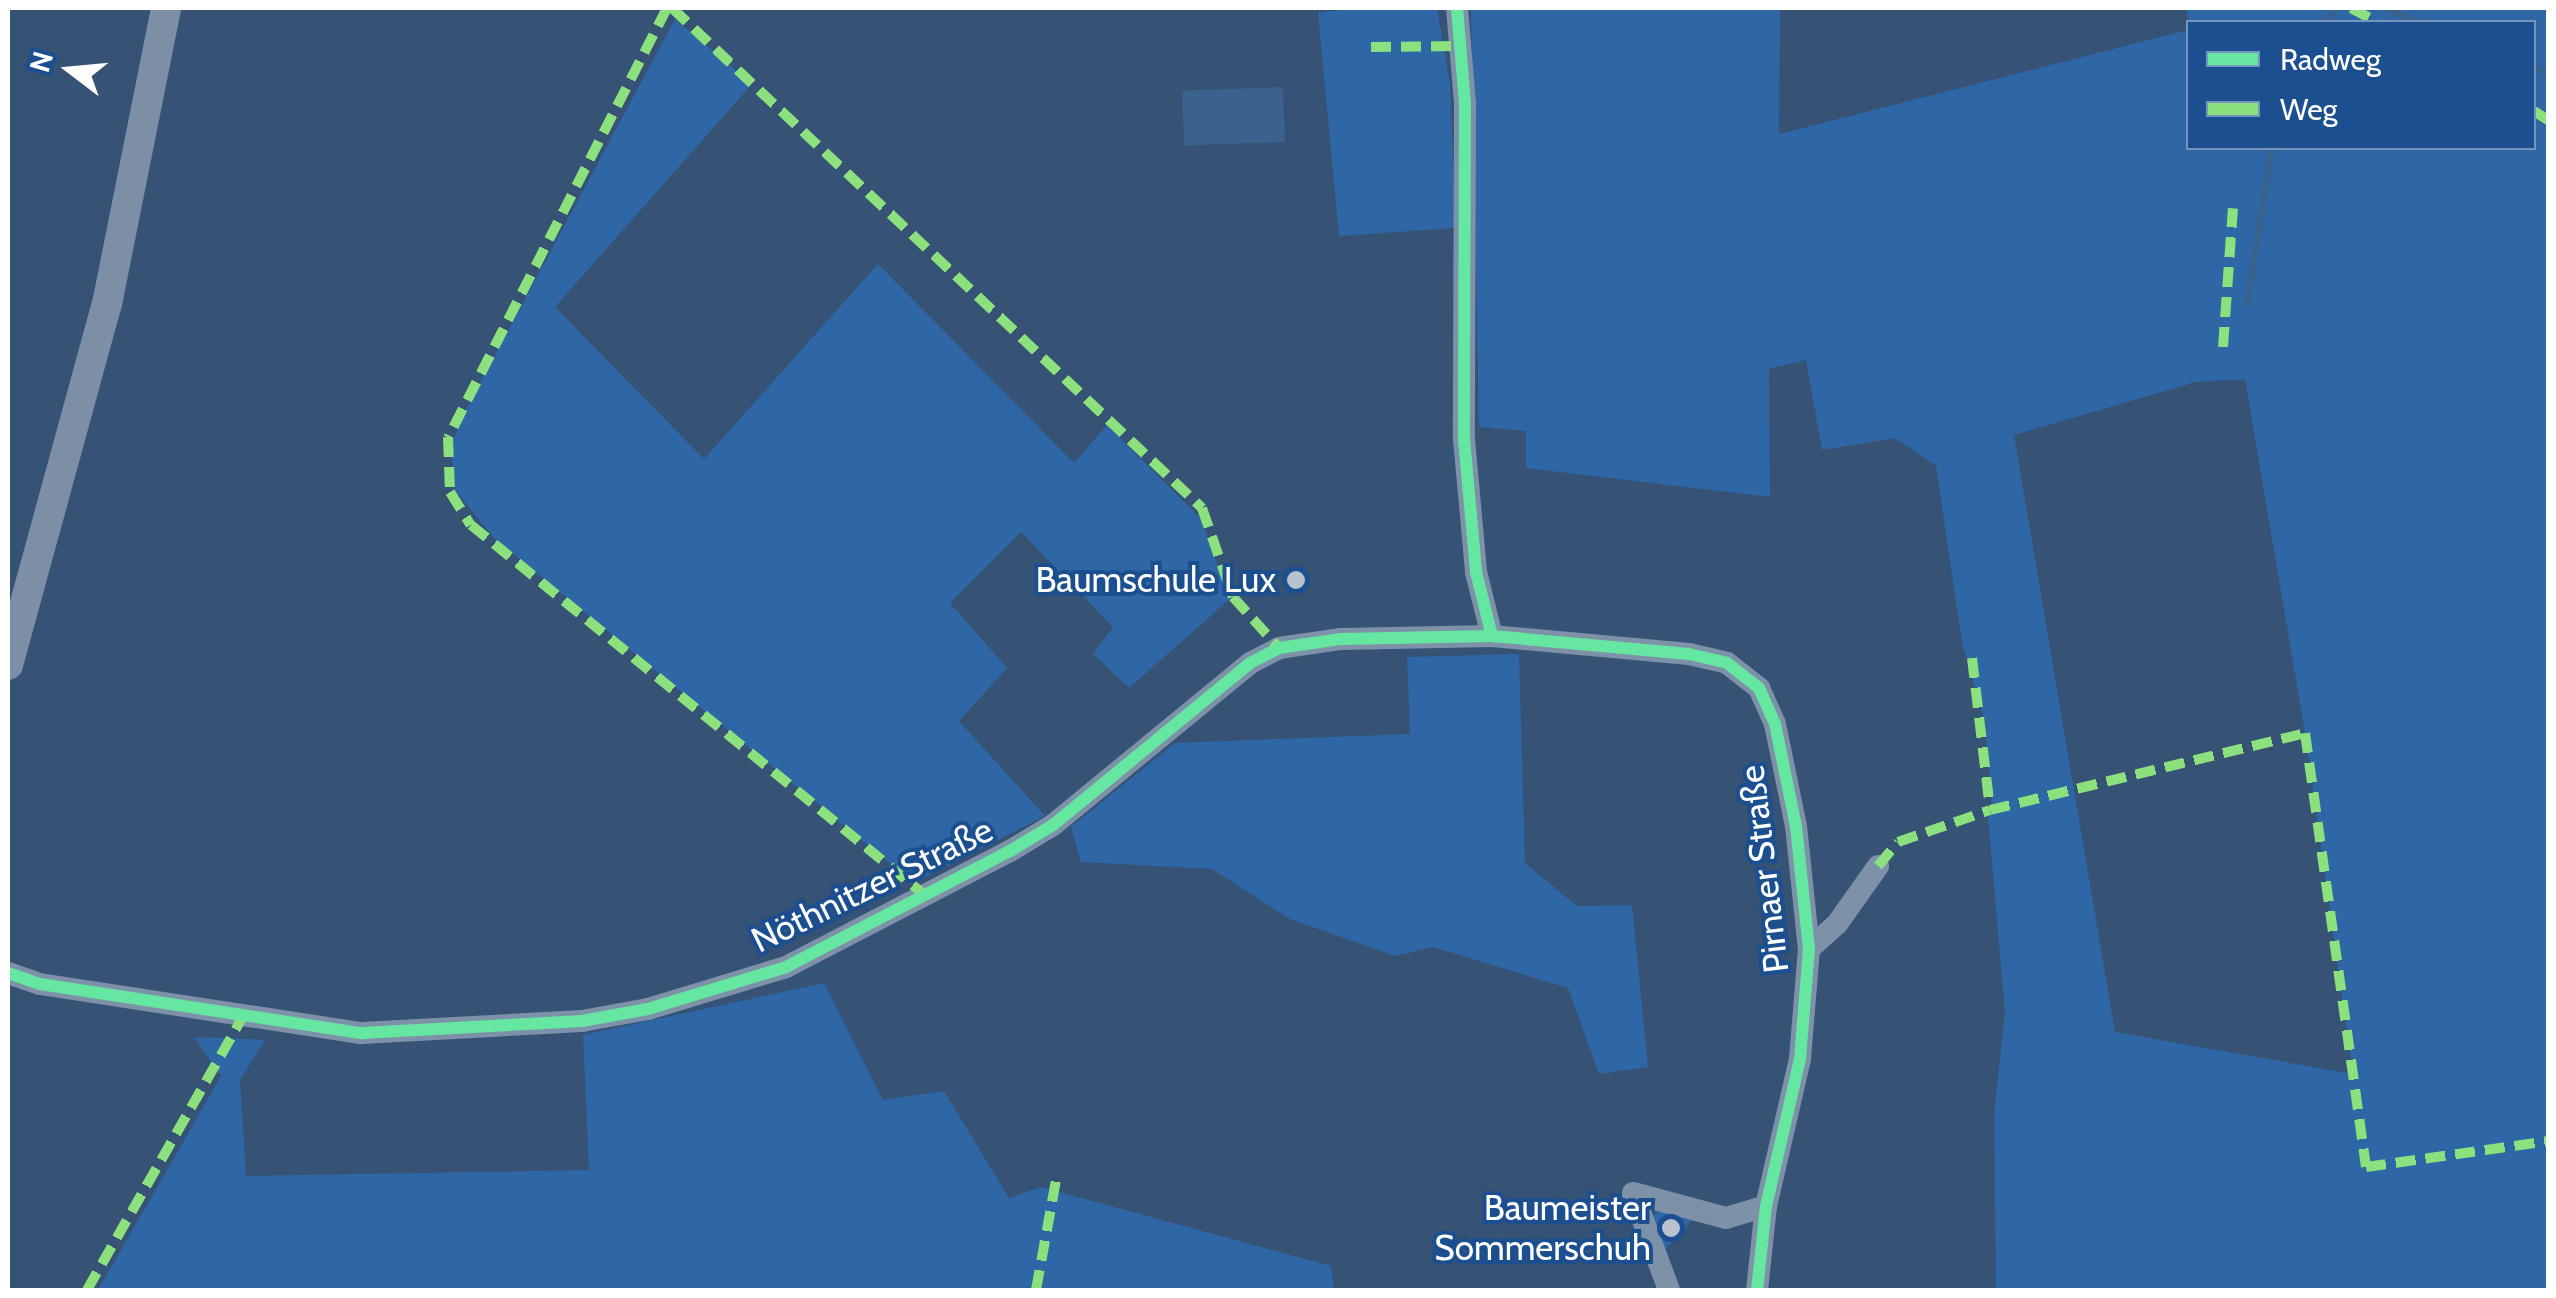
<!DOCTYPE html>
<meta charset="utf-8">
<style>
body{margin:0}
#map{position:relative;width:2556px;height:1298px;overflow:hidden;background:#365274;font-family:Cabin,sans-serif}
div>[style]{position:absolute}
.green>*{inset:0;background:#2f66a5}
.water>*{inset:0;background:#3b618d;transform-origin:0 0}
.stream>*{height:6px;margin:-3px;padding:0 3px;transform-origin:3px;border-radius:3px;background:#3b618d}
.minor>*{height:22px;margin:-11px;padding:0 11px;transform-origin:11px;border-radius:11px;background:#7d92a8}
.major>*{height:30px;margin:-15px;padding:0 15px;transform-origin:15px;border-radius:15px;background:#7d8ea7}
.quiet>*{height:10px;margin-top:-5px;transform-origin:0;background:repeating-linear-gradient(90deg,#8de07e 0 20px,transparent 0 30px)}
.cycleway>*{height:12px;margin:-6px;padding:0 6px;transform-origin:6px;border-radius:6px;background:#66e7a1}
.dots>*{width:28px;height:28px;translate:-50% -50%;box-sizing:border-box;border:5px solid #1b4f8f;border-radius:50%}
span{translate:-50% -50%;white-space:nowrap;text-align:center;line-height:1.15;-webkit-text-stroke:8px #1b4f8f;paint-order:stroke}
.poi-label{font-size:35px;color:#fff}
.right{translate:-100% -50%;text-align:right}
.street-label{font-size:35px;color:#fff}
.frame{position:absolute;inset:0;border:10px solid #fff;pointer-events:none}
.legend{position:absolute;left:2186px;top:20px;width:350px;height:130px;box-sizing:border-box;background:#1b4f8f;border:2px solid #7695bc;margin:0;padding:12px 18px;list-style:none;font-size:30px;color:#fff}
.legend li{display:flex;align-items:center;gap:20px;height:50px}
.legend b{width:50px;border:2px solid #7695bc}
.north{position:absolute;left:20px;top:20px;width:100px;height:100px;-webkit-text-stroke:8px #1b4f8f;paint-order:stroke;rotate:286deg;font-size:28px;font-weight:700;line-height:40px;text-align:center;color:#fff}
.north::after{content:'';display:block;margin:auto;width:35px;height:45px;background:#fff;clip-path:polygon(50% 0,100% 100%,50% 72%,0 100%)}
</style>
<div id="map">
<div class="green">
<div style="clip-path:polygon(1352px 8px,1437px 8px,1450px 84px,1456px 228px,1339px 236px,1318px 13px)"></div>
<div style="clip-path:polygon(evenodd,1471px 8px,1780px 8px,1779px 134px,2188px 30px,2188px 148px,2534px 148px,2534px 22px,2189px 22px,2186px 8px,2548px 8px,2548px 1290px,1996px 1290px,1994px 1114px,2005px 1012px,1988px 818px,1992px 800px,1985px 722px,1962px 643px,1936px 466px,1895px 438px,1822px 450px,1806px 360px,1769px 369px,1770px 497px,1526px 468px,1526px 431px,1479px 427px,1471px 8px,2245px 379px,2305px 733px,2353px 1074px,2115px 1032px,2014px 435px,2196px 382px,2245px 379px)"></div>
<div style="clip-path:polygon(675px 19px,752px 84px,555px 307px,704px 459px,878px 264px,1074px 463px,1107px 425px,1201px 519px,1230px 599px,1129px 688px,1093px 654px,1113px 627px,1021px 532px,950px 603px,1007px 668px,959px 721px,1045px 816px,914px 883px,494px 538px,455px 490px,451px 448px,462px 417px)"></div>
<div style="clip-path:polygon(1519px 654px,1525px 863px,1577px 906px,1632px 905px,1648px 1067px,1599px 1074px,1568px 988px,1433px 947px,1395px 956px,1290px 919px,1212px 869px,1081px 862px,1071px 827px,1175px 743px,1410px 734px,1407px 657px)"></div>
<div style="clip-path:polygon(824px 983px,883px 1100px,944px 1091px,1009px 1198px,1041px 1187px,1331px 1266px,1334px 1290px,98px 1290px,221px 1076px,194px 1037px,265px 1040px,240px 1080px,246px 1176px,589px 1170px,583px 1035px)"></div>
<div style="clip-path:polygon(1660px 1208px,1693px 1219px,1664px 1251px,1650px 1219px)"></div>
</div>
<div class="water">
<div style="left:1283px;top:87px;width:55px;height:101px;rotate:88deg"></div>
</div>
<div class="stream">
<div style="left:2383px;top:8px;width:40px;rotate:21deg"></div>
<div style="left:2326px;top:22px;width:18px;rotate:-49deg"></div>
<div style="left:2534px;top:67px;width:15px;rotate:23deg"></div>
<div style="left:2247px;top:305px;width:159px;rotate:-81deg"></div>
</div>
<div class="minor">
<div style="left:1457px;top:8px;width:96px;rotate:85.2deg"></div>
<div style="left:1465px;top:104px;width:335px;rotate:90.2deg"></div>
<div style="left:1464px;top:439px;width:134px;rotate:84.8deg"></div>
<div style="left:1476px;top:572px;width:66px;rotate:76deg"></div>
<div style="left:1809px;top:949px;width:38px;rotate:-42deg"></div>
<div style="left:1837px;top:924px;width:71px;rotate:-54.7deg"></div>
<div style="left:8px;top:973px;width:34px;rotate:19deg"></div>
<div style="left:40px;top:984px;width:326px;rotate:8.7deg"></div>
<div style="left:362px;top:1033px;width:220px;rotate:-3.1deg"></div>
<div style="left:582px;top:1021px;width:67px;rotate:-10.3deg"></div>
<div style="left:648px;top:1009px;width:144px;rotate:-16.9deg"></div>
<div style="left:786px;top:967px;width:252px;rotate:-27.4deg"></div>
<div style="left:1010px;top:851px;width:50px;rotate:-31.2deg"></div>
<div style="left:1053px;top:825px;width:255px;rotate:-39.4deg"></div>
<div style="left:1250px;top:663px;width:33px;rotate:-27deg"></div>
<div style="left:1279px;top:648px;width:63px;rotate:-8.3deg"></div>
<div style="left:1341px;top:639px;width:151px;rotate:-1.1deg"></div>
<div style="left:1492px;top:636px;width:198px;rotate:5.2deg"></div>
<div style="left:1689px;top:654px;width:39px;rotate:13deg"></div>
<div style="left:1727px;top:663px;width:41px;rotate:38deg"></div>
<div style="left:1759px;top:688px;width:39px;rotate:66deg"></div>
<div style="left:1775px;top:724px;width:104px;rotate:78.4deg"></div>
<div style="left:1796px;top:826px;width:124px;rotate:84deg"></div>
<div style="left:1809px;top:949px;width:110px;rotate:94.7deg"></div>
<div style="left:1800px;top:1059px;width:151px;rotate:103deg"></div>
<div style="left:1766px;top:1206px;width:84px;rotate:96.1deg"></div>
<div style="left:1669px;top:1290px;width:103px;rotate:-110.4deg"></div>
<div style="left:1633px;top:1193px;width:96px;rotate:15deg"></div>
<div style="left:1726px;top:1218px;width:42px;rotate:-16.7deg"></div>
</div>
<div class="major">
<div style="left:8px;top:665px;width:374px;rotate:-74.7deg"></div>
<div style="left:107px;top:304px;width:302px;rotate:-78.7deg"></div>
</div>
<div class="quiet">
<div style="left:667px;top:8px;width:482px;rotate:117deg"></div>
<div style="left:448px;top:437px;width:55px;rotate:87.9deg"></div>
<div style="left:450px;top:492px;width:39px;rotate:58deg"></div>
<div style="left:471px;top:525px;width:581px;rotate:39.2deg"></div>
<div style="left:672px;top:8px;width:729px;rotate:43.33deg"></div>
<div style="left:1202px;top:508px;width:94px;rotate:70.8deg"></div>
<div style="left:1233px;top:597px;width:69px;rotate:48deg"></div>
<div style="left:2351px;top:8px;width:30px;rotate:28deg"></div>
<div style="left:1371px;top:47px;width:91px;rotate:-0.6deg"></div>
<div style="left:2534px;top:111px;width:17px;rotate:33deg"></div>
<div style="left:2223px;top:347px;width:139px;rotate:-85.9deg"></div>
<div style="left:1972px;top:658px;width:153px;rotate:83.2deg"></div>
<div style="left:1878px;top:866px;width:31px;rotate:-50deg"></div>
<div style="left:1898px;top:842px;width:97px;rotate:-19.2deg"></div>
<div style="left:1990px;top:810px;width:324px;rotate:-13.7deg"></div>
<div style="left:2305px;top:733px;width:438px;rotate:82deg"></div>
<div style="left:2366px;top:1167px;width:184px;rotate:-8.1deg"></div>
<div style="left:87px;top:1290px;width:313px;rotate:-60.3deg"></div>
<div style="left:1036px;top:1290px;width:112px;rotate:-79.7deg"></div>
</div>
<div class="cycleway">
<div style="left:1457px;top:8px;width:96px;rotate:85.2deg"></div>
<div style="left:1465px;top:104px;width:335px;rotate:90.2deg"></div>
<div style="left:1464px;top:439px;width:134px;rotate:84.8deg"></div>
<div style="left:1476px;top:572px;width:66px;rotate:76deg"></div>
<div style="left:8px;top:973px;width:34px;rotate:19deg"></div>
<div style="left:40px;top:984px;width:326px;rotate:8.7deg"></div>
<div style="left:362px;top:1033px;width:220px;rotate:-3.1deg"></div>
<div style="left:582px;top:1021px;width:67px;rotate:-10.3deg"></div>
<div style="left:648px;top:1009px;width:144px;rotate:-16.9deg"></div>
<div style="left:786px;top:967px;width:252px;rotate:-27.4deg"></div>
<div style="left:1010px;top:851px;width:50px;rotate:-31.2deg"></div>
<div style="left:1053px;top:825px;width:255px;rotate:-39.4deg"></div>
<div style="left:1250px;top:663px;width:33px;rotate:-27deg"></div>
<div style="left:1279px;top:648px;width:63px;rotate:-8.3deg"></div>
<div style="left:1341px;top:639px;width:151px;rotate:-1.1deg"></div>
<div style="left:1492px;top:636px;width:198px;rotate:5.2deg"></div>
<div style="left:1689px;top:654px;width:39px;rotate:13deg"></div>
<div style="left:1727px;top:663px;width:41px;rotate:38deg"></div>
<div style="left:1759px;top:688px;width:39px;rotate:66deg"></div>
<div style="left:1775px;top:724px;width:104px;rotate:78.4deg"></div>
<div style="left:1796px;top:826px;width:124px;rotate:84deg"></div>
<div style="left:1809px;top:949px;width:110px;rotate:94.7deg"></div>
<div style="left:1800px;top:1059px;width:151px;rotate:103deg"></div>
<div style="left:1766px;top:1206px;width:84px;rotate:96.1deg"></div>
</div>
<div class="dots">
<div style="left:1296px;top:580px;background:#b9c2ce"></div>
<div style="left:1671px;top:1228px;background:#b9c2ce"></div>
</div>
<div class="poi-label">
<span class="right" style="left:1276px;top:580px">Baumschule Lux</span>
<span class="right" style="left:1651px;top:1228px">Baumeister<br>Sommerschuh</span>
</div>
<div class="street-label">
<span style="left:1764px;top:869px;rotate:-97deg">Pirnaer Straße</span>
<span style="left:872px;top:885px;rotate:-26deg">Nöthnitzer Straße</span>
</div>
<div class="frame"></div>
<ul class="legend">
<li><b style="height:12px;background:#66e7a1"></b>Radweg</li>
<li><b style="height:12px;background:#8de07e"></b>Weg</li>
</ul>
<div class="north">N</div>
</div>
